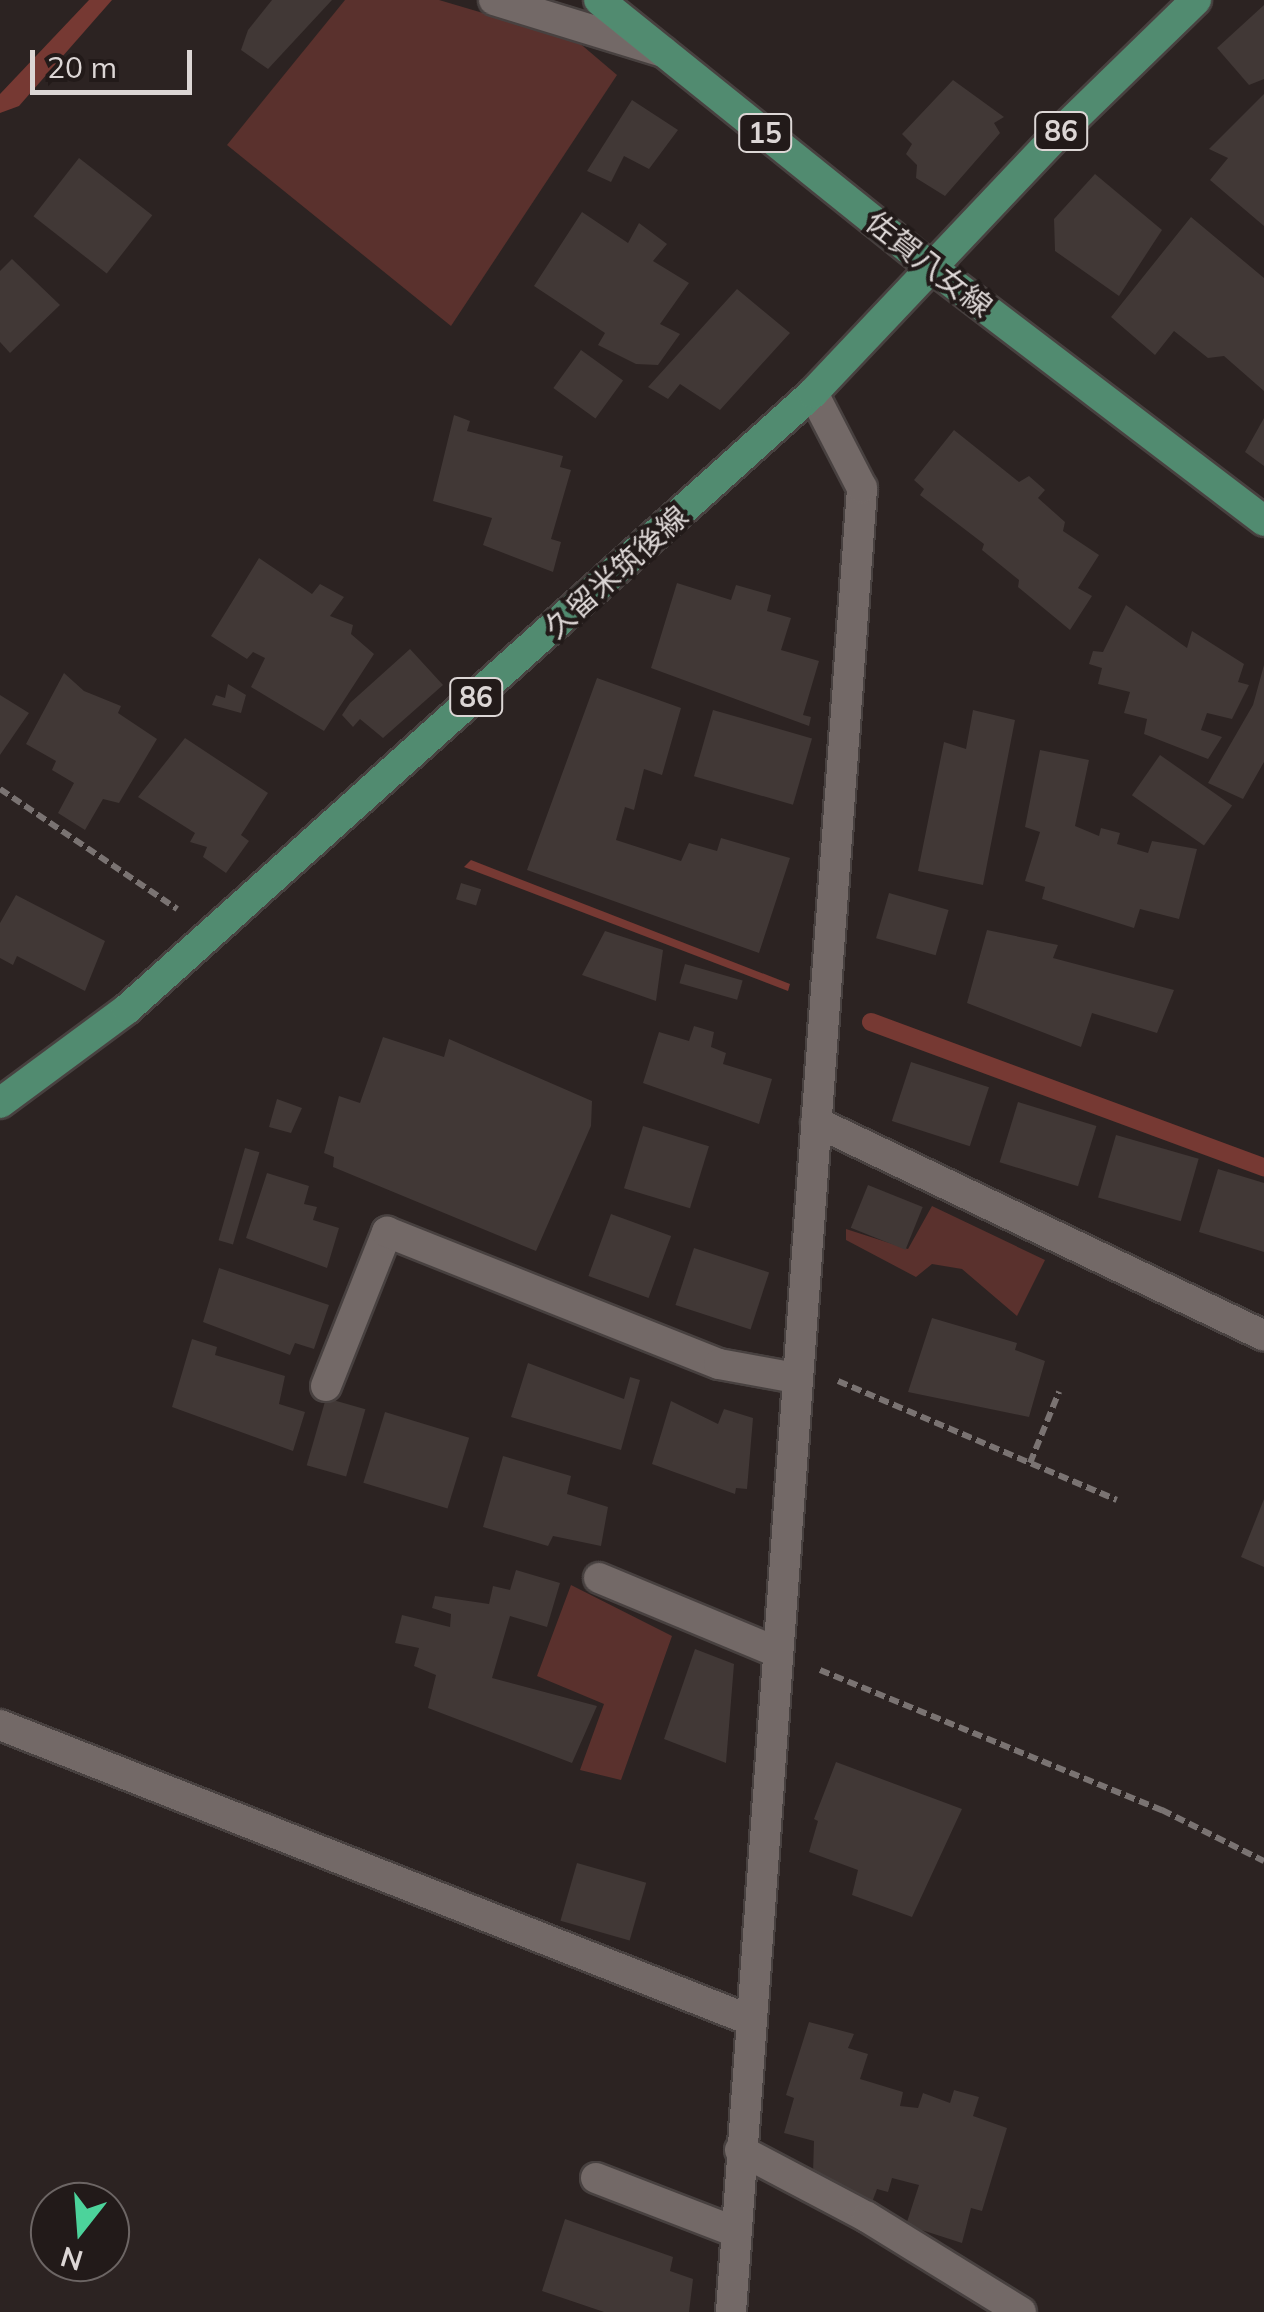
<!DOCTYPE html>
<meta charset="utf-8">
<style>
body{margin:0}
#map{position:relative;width:1264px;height:2312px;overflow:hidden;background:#2c2322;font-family:Mulish,"Noto Sans JP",sans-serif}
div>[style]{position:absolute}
.green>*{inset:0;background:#5a312d}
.water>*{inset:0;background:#763933}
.stream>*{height:18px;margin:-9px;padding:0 9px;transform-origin:9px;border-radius:9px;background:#763933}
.building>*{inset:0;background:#413836;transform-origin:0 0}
.path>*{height:6px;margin-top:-3px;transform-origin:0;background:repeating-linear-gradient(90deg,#7a7372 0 10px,transparent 0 15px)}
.roads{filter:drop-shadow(2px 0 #484140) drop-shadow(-2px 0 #484140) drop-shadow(0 2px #484140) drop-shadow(0 -2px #484140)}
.minor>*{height:30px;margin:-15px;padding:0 15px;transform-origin:15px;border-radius:15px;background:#736967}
.major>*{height:30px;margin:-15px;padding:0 15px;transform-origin:15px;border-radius:15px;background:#518b70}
span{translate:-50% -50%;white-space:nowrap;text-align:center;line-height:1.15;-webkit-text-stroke:8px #221a19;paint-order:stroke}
.shield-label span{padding:2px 8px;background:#221a19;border:2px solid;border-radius:8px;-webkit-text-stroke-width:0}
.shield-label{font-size:28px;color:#dcd6d5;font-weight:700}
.street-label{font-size:30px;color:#dcd6d5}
.north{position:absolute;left:30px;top:2182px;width:100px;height:100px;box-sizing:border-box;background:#221a19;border:2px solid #6c6564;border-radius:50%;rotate:197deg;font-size:28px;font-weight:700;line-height:40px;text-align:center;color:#dcd6d5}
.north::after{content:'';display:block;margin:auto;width:35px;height:45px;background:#4cd39b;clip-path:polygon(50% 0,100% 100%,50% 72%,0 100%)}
.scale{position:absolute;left:30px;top:50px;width:162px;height:45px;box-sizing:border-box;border:5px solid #dcd6d5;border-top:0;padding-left:12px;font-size:30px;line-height:35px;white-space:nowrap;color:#dcd6d5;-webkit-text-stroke:8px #221a19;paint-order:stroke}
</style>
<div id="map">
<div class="green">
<div style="clip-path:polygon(345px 0,439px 0,577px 41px,617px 75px,451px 326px,227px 145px)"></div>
<div style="clip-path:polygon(932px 1206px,1045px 1260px,1017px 1316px,962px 1269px,932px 1264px,916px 1277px,846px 1240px,846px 1229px,908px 1249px)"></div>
<div style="clip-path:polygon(571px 1585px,672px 1636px,621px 1780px,580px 1770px,604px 1704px,537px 1676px)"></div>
</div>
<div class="water">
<div style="clip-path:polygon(89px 0,112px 0,19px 106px,0 113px,0 94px)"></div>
<div style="clip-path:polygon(471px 860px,790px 984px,788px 991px,464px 867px)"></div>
</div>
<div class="stream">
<div style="left:871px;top:1022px;width:419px;rotate:20.3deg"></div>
</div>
<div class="building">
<div style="clip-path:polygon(272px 0,332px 0,268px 69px,241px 50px,248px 30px)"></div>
<div style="clip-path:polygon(1264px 5px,1264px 79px,1249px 85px,1217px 48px)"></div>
<div style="clip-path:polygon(953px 80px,1004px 117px,994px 123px,1000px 133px,945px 196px,916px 178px,917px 165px,906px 154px,912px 144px,902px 134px)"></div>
<div style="clip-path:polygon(1264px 94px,1264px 226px,1210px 180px,1228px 158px,1209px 149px)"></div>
<div style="clip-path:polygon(632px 100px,678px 130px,649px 169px,624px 156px,611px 182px,587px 171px)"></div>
<div style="left:79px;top:158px;width:93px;height:74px;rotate:38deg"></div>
<div style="clip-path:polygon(1095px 174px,1162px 230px,1119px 296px,1055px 251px,1054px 219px)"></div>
<div style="clip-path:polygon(582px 212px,628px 243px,639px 223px,667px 244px,653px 261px,689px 283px,660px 324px,680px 334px,658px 365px,636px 364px,598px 345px,605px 333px,534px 286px)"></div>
<div style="clip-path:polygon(1191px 217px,1264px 278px,1264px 391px,1224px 356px,1208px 358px,1174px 331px,1155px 355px,1111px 317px)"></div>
<div style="clip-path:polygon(12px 259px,60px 305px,10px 353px,0 342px,0 271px)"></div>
<div style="clip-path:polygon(737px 289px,790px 333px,720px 410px,680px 384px,668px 399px,648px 387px)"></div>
<div style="left:581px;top:350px;width:52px;height:47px;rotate:36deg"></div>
<div style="clip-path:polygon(454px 415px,470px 421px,467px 431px,563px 456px,560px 467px,571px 470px,551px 539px,561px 542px,553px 572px,483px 545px,492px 518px,433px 501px)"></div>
<div style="clip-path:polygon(1264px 418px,1264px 466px,1245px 452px)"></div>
<div style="clip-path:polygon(954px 430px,1019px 482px,1029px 476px,1045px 490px,1038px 498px,1065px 522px,1063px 531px,1099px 555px,1078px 588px,1092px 596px,1070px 630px,1018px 587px,1019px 580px,982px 550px,984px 544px,920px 495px,924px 489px,914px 480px)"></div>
<div style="clip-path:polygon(259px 558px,312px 594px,320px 584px,344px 597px,330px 616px,353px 625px,351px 634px,374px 654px,324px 731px,251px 687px,265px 658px,253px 652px,247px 659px,211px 636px)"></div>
<div style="clip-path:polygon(677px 583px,731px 600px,736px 585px,771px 595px,767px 611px,791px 618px,781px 650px,819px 661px,803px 715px,811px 717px,809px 726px,651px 668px)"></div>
<div style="clip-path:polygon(1126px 605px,1187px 648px,1192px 631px,1244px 664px,1238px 682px,1249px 685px,1232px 719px,1207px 713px,1201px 730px,1222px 737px,1208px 759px,1144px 734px,1147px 719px,1124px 713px,1130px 692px,1098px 684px,1102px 668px,1089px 664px,1093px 651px,1103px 652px)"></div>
<div style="clip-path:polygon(410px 649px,443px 685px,383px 738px,360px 719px,353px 727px,342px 715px,350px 703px)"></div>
<div style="clip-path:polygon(1264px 665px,1264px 762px,1243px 799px,1208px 783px,1253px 705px)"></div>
<div style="clip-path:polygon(64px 673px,84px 691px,121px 706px,118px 713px,157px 739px,119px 803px,103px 799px,85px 830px,58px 813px,74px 783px,52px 770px,56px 761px,26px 744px)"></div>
<div style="clip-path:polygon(597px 678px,681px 708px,662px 775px,644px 769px,634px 810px,625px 807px,616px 840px,681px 861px,689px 843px,717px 851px,721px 838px,790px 858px,759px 953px,527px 870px)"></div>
<div style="clip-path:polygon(228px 684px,246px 695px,241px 713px,212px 705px,216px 695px,225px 698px)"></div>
<div style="clip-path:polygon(0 695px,29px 713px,0 755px)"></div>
<div style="left:713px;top:710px;width:103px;height:69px;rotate:16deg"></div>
<div style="clip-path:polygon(973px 710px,1015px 720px,983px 885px,918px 871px,944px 742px,966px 749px)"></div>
<div style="clip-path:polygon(185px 738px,268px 793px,241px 835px,249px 841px,226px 873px,203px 857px,207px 847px,190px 842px,195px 833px,138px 797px)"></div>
<div style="clip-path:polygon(1040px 750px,1089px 760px,1075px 826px,1099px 836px,1101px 828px,1120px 833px,1117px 844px,1148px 853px,1152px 841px,1197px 849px,1179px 919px,1140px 909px,1134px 928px,1042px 899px,1045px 887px,1025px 881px,1040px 832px,1025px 827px)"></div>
<div style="left:1160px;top:755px;width:88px;height:49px;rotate:35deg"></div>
<div style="left:461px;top:883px;width:21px;height:17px;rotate:17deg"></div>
<div style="left:889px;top:893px;width:62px;height:47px;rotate:16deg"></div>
<div style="clip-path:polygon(16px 895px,105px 941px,85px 991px,17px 956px,13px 965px,0 958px,0 923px)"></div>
<div style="clip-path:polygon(987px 930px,1058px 945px,1053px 958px,1174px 990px,1157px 1033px,1092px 1013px,1081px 1047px,967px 1003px)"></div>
<div style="clip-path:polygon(605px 931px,663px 950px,656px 1001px,582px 975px)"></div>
<div style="left:685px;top:964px;width:60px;height:20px;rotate:16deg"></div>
<div style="clip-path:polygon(694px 1026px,714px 1032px,711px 1047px,726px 1053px,723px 1064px,772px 1079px,759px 1124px,643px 1083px,659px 1032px,689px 1041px)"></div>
<div style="clip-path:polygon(383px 1037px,444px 1057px,449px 1039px,592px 1101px,591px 1126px,536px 1251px,333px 1167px,334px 1157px,324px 1153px,339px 1096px,360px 1103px)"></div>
<div style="left:911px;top:1062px;width:82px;height:62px;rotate:18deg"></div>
<div style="clip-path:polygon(277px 1099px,302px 1108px,291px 1133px,269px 1127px)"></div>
<div style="left:1018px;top:1102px;width:82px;height:63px;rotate:17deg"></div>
<div style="left:643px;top:1126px;width:69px;height:65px;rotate:17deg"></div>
<div style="left:1116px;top:1135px;width:86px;height:65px;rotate:16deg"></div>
<div style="left:245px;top:1148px;width:15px;height:96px;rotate:16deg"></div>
<div style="clip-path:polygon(1218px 1169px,1264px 1183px,1264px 1252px,1199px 1232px)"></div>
<div style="clip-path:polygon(267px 1173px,309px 1186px,304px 1204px,317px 1207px,313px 1220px,339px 1228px,327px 1268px,246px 1238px)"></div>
<div style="left:868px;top:1185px;width:59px;height:46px;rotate:22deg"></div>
<div style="left:611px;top:1214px;width:64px;height:66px;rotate:20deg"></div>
<div style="left:694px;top:1248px;width:79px;height:60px;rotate:18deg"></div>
<div style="clip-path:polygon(219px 1268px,329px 1305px,314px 1349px,295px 1343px,290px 1355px,203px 1322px)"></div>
<div style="clip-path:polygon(932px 1318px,1017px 1343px,1015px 1350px,1045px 1361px,1029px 1417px,908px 1392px)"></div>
<div style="clip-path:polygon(192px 1339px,217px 1347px,215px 1355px,285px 1376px,279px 1404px,305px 1412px,293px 1451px,172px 1407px)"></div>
<div style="clip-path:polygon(528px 1363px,624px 1399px,630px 1377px,640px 1380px,621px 1450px,511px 1417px)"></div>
<div style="left:326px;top:1398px;width:41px;height:70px;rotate:16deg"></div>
<div style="clip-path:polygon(671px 1401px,718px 1424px,724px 1409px,753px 1418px,747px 1489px,736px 1488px,735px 1494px,652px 1464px)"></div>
<div style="left:385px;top:1412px;width:88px;height:74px;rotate:17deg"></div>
<div style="clip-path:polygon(503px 1456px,571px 1476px,567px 1494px,608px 1507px,601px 1546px,553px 1536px,548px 1546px,483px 1527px)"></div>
<div style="clip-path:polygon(1264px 1499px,1264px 1567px,1241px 1557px)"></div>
<div style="clip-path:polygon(516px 1570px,560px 1583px,547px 1627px,510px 1616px,492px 1678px,597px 1706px,572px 1763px,428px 1708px,436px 1675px,414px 1666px,419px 1648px,395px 1643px,402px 1615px,450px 1627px,451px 1614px,432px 1608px,435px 1596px,489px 1604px,493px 1586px,510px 1590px)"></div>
<div style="clip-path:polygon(695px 1649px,734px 1664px,726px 1763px,664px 1739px)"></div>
<div style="clip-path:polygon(836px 1762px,962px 1809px,912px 1917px,852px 1895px,858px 1870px,809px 1852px,818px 1821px,814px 1819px)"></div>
<div style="left:577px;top:1863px;width:72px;height:60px;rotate:16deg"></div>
<div style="clip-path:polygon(809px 2022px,854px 2034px,848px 2048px,868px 2054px,860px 2079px,903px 2092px,900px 2106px,918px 2108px,923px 2093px,950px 2103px,954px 2090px,979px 2097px,973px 2116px,1007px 2128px,982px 2211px,971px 2208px,962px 2243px,906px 2225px,919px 2185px,892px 2178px,888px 2192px,877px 2189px,871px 2205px,813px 2173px,814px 2141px,784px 2133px,794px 2098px,786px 2095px)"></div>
<div style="clip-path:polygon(565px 2219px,673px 2257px,670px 2271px,693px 2279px,689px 2312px,604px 2312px,542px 2291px)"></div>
</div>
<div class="path">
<div style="left:0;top:789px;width:214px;rotate:34.1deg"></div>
<div style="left:838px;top:1381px;width:303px;rotate:23.1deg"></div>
<div style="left:1030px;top:1463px;width:77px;rotate:-67.8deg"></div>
<div style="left:820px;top:1670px;width:370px;rotate:22.3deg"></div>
<div style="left:1162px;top:1810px;width:114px;rotate:26.6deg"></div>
</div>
<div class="roads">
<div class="minor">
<div style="left:494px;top:0;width:177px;rotate:17.1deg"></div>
<div style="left:816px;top:1122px;width:496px;rotate:25.5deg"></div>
<div style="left:326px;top:1386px;width:166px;rotate:-68.4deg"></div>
<div style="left:387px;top:1232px;width:357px;rotate:21.7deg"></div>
<div style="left:719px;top:1364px;width:78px;rotate:10.3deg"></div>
<div style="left:599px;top:1578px;width:193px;rotate:22.6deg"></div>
<div style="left:0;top:1725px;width:806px;rotate:21.47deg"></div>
<div style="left:740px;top:2150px;width:144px;rotate:27.8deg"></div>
<div style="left:867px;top:2217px;width:181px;rotate:31.7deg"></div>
<div style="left:596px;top:2178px;width:150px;rotate:21.1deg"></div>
<div style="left:731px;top:2312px;width:1829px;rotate:-85.89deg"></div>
<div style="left:862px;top:488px;width:107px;rotate:-117.3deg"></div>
</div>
<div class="major">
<div style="left:599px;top:0;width:426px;rotate:38.8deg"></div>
<div style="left:931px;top:267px;width:419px;rotate:37.3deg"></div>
<div style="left:0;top:1103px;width:158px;rotate:-36.5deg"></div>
<div style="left:127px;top:1009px;width:922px;rotate:-41.92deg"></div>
<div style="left:813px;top:393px;width:348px;rotate:-46.6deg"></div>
<div style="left:1052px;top:140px;width:201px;rotate:-44.2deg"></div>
</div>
</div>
<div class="shield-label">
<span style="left:1061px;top:131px">86</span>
<span style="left:765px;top:133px">15</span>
<span style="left:476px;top:697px">86</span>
</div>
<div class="street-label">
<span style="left:929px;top:264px;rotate:38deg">佐賀八女線</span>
<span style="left:616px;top:572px;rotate:-42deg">久留米筑後線</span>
</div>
<div class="north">N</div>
<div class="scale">20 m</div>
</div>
